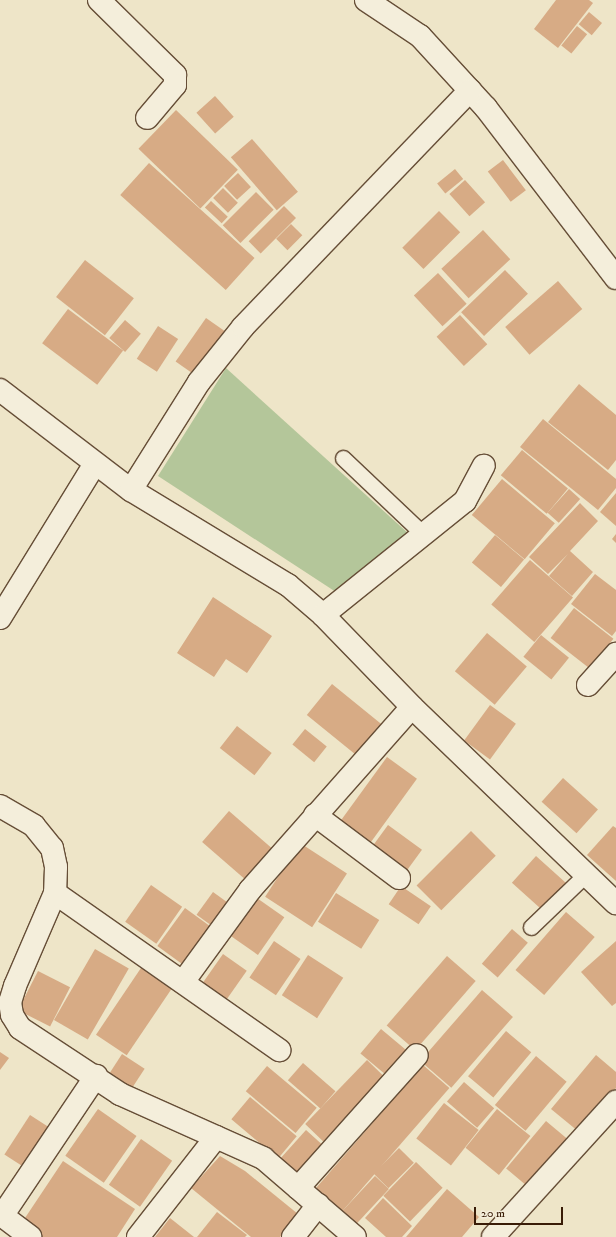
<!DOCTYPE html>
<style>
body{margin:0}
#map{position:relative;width:616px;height:1237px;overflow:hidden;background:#eee5c8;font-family:"IM FELL DW Pica",serif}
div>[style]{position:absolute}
.green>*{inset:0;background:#b4c69a}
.building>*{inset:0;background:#d7ab85;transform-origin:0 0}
.roads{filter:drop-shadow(1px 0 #664e37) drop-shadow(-1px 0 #664e37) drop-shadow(0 1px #664e37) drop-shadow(0 -1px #664e37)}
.lane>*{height:15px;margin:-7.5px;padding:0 7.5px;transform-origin:7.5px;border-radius:7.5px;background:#f4eedb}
.street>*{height:22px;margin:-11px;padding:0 11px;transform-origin:11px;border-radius:11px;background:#f4eedb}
span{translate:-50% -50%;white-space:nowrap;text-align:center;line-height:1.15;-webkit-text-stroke:4px #f4eedb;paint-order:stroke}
.scale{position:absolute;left:474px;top:1207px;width:89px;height:18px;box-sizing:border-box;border:2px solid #391c07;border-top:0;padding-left:5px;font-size:12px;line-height:14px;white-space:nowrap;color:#391c07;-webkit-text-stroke:3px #f4eedb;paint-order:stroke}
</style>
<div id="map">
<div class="green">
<div style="clip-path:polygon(226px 368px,409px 534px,339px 594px,158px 476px)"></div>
</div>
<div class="building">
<div style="clip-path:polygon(556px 0,589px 0,593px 3px,558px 48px,534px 29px)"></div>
<div style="left:589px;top:12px;width:17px;height:16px;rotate:40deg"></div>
<div style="left:577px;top:26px;width:13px;height:25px;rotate:39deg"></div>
<div style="left:215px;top:96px;width:28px;height:25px;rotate:48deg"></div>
<div style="left:176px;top:110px;width:86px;height:54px;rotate:44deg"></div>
<div style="left:252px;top:139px;width:70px;height:28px;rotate:49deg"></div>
<div style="left:503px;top:160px;width:38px;height:19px;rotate:53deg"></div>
<div style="left:149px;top:163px;width:142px;height:43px;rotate:42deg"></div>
<div style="left:455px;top:169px;width:13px;height:23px;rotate:51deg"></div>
<div style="left:238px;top:173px;width:19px;height:19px;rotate:47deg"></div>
<div style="left:465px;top:180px;width:30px;height:21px;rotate:48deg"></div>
<div style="left:223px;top:188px;width:21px;height:14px;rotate:45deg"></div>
<div style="left:256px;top:192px;width:25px;height:47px;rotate:45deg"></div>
<div style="left:211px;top:201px;width:23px;height:9px;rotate:43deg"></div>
<div style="left:284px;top:206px;width:17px;height:50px;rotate:45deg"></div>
<div style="left:439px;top:211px;width:30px;height:52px;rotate:45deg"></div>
<div style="left:291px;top:224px;width:16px;height:21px;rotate:45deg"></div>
<div style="left:483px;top:230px;width:40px;height:57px;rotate:47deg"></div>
<div style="left:85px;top:260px;width:62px;height:47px;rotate:38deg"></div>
<div style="left:505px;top:270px;width:33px;height:61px;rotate:46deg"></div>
<div style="left:438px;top:273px;width:42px;height:33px;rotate:47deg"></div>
<div style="left:558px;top:281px;width:37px;height:70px;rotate:49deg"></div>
<div style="left:68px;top:309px;width:69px;height:43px;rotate:37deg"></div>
<div style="left:460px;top:315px;width:40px;height:32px;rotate:47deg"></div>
<div style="left:206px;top:318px;width:24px;height:53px;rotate:35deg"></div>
<div style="left:125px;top:320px;width:21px;height:24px;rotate:41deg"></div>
<div style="left:158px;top:326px;width:24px;height:39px;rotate:33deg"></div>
<div style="clip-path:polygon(579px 384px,616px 415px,616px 460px,608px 470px,548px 422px)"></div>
<div style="clip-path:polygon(543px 419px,616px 479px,616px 488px,598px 510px,520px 447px)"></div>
<div style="left:522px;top:450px;width:60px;height:33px;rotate:40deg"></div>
<div style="left:502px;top:479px;width:69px;height:47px;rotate:40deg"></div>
<div style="left:569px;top:489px;width:15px;height:32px;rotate:42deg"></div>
<div style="clip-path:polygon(616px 493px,616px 526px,600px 512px)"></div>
<div style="clip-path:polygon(580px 503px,598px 521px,570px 551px,593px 572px,572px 596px,549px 576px,568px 554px,548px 574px,529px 557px)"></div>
<div style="clip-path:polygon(616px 534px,616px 543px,612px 539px)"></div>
<div style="left:495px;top:535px;width:38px;height:36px;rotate:40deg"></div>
<div style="left:530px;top:560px;width:57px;height:59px;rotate:41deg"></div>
<div style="clip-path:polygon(595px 574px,616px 590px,616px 631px,612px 636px,571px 604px)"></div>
<div style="clip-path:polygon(213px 597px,272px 636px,247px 673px,226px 659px,214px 677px,177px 653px)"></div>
<div style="left:574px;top:608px;width:50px;height:38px;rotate:38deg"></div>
<div style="left:487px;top:633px;width:52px;height:50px;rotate:40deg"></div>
<div style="left:541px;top:635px;width:36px;height:28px;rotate:39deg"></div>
<div style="left:332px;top:684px;width:65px;height:40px;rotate:39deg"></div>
<div style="left:490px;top:705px;width:32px;height:44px;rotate:36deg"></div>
<div style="left:237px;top:726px;width:44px;height:28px;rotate:38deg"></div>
<div style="left:305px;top:729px;width:28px;height:20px;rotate:39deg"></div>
<div style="left:387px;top:757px;width:37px;height:85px;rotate:36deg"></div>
<div style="left:563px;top:778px;width:47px;height:32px;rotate:42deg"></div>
<div style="left:229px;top:811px;width:58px;height:41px;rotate:41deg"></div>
<div style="left:388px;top:825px;width:42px;height:31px;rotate:36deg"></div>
<div style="clip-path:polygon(613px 826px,616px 828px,616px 881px,587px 855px)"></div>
<div style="left:471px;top:831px;width:35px;height:77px;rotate:45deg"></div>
<div style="left:300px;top:843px;width:56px;height:64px;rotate:33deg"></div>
<div style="left:536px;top:856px;width:43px;height:36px;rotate:42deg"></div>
<div style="left:151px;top:885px;width:38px;height:45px;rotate:35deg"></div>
<div style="left:401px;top:886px;width:36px;height:22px;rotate:34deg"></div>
<div style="left:213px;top:892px;width:24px;height:28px;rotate:36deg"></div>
<div style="left:336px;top:893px;width:51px;height:34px;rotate:32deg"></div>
<div style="left:254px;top:896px;width:37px;height:46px;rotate:35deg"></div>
<div style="left:185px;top:908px;width:34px;height:47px;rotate:36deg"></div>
<div style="left:566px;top:912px;width:38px;height:77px;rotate:41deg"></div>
<div style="left:512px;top:929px;width:21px;height:46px;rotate:41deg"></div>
<div style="left:274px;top:941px;width:32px;height:44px;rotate:34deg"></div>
<div style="clip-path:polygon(616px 941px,616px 1003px,612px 1006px,581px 972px)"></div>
<div style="left:95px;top:949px;width:39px;height:82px;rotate:30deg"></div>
<div style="left:223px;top:954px;width:29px;height:37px;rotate:35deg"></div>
<div style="left:308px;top:955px;width:42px;height:48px;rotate:33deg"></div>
<div style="left:447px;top:956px;width:38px;height:92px;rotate:41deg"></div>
<div style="left:143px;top:965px;width:37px;height:84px;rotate:34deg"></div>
<div style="left:38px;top:971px;width:36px;height:44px;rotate:27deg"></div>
<div style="left:482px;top:990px;width:41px;height:94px;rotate:41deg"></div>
<div style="left:381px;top:1029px;width:39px;height:32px;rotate:40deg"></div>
<div style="left:506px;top:1031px;width:33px;height:59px;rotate:40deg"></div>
<div style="clip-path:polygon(0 1052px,9px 1058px,0 1070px)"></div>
<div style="left:122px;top:1054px;width:27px;height:30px;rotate:33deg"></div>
<div style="clip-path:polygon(596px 1055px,616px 1072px,616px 1088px,579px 1132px,551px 1109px)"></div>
<div style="left:536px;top:1056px;width:40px;height:64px;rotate:40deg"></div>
<div style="left:367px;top:1060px;width:32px;height:89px;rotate:44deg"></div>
<div style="left:303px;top:1063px;width:43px;height:23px;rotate:41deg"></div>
<div style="left:423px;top:1065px;width:35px;height:165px;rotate:41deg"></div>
<div style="left:267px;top:1066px;width:65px;height:33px;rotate:40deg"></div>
<div style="left:464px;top:1082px;width:40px;height:26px;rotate:41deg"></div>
<div style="left:250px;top:1097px;width:61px;height:29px;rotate:40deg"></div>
<div style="left:444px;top:1103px;width:44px;height:45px;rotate:38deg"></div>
<div style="left:98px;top:1109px;width:47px;height:57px;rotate:35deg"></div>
<div style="left:497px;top:1109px;width:43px;height:50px;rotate:39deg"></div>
<div style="left:30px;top:1115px;width:24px;height:47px;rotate:33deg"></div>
<div style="left:546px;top:1121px;width:35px;height:62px;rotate:40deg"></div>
<div style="left:306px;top:1130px;width:28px;height:45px;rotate:42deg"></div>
<div style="left:141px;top:1139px;width:38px;height:56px;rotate:35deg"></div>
<div style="left:399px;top:1148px;width:21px;height:36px;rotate:45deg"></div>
<div style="clip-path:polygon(220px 1156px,245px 1171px,298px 1214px,280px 1237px,251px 1237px,191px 1188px)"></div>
<div style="clip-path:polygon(63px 1161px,135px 1209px,117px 1237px,40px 1237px,21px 1224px)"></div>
<div style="left:416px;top:1162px;width:37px;height:47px;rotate:44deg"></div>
<div style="left:375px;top:1176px;width:19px;height:55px;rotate:43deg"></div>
<div style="clip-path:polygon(447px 1189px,479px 1217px,462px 1237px,406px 1237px)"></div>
<div style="clip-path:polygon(383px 1198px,412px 1226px,402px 1237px,386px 1237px,365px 1218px)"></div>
<div style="clip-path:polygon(217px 1212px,247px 1235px,245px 1237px,197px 1237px)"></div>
<div style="clip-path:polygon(170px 1218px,194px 1237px,155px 1237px)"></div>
</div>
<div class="roads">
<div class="lane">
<div style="left:343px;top:458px;width:112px;rotate:43.5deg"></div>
<div style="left:531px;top:927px;width:76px;rotate:-43.9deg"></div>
</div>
<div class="street">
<div style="left:99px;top:0;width:107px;rotate:44.6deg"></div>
<div style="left:175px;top:75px;width:10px;rotate:90deg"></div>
<div style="left:175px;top:85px;width:43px;rotate:130.3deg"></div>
<div style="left:366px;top:0;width:65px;rotate:33.7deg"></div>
<div style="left:420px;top:36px;width:98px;rotate:47.5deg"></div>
<div style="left:486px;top:108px;width:214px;rotate:52.6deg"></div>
<div style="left:0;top:390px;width:165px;rotate:37.4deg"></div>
<div style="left:131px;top:490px;width:184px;rotate:31.2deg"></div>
<div style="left:288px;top:585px;width:46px;rotate:40.6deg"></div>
<div style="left:323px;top:615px;width:128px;rotate:45.9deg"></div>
<div style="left:412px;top:707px;width:283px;rotate:43.9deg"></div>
<div style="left:131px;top:490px;width:128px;rotate:-57.8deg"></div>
<div style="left:199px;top:382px;width:70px;rotate:-51.3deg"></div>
<div style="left:243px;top:327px;width:328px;rotate:-46.2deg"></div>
<div style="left:323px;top:615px;width:182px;rotate:-38.8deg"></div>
<div style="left:465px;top:501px;width:40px;rotate:-62deg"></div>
<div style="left:0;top:618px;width:180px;rotate:-58.4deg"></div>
<div style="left:588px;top:685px;width:42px;rotate:-47.9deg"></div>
<div style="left:0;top:806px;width:39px;rotate:30deg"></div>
<div style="left:34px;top:826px;width:28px;rotate:51deg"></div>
<div style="left:52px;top:848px;width:19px;rotate:78deg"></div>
<div style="left:56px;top:867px;width:26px;rotate:92deg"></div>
<div style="left:55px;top:893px;width:101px;rotate:113.3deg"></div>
<div style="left:15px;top:986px;width:17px;rotate:107deg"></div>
<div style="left:10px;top:1002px;width:13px;rotate:81deg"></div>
<div style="left:12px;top:1015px;width:15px;rotate:58deg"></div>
<div style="left:20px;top:1028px;width:120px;rotate:33.4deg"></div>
<div style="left:120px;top:1094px;width:157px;rotate:24.1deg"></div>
<div style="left:263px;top:1158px;width:121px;rotate:40.7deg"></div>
<div style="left:315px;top:815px;width:105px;rotate:36.9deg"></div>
<div style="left:55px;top:893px;width:274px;rotate:35deg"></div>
<div style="left:183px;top:982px;width:114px;rotate:-53.9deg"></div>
<div style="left:250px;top:890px;width:244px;rotate:-48.5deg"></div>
<div style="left:298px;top:1188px;width:178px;rotate:-48.2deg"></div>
<div style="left:0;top:1214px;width:38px;rotate:37deg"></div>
<div style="left:2px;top:1216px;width:169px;rotate:-56.1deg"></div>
<div style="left:138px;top:1237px;width:127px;rotate:-52deg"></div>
<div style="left:293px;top:1237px;width:41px;rotate:-52deg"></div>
<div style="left:493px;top:1237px;width:183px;rotate:-47.7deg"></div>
</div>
</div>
<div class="scale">20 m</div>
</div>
